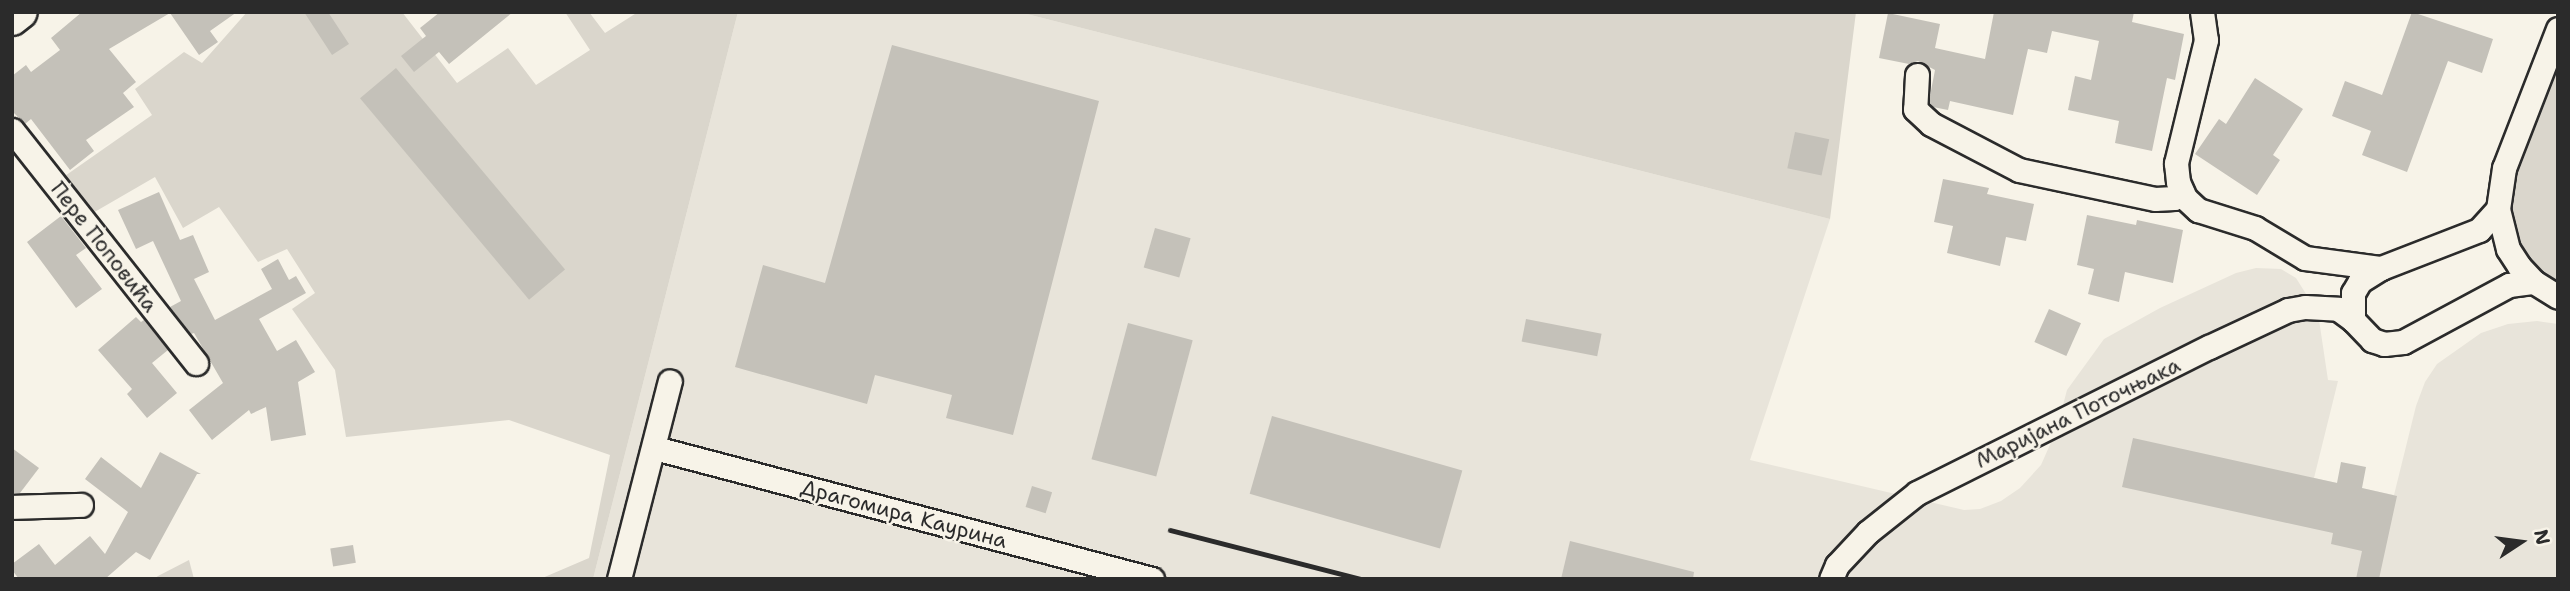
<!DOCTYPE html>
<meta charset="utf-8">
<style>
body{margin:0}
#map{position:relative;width:2570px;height:591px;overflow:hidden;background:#f7f3e8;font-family:"Shantell Sans",sans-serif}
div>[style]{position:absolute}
.built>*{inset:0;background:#e8e4da}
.green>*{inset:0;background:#dad6cc}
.building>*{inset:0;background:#c4c1b9;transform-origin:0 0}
.roads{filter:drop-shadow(2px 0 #2b2b2b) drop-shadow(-2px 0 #2b2b2b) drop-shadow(0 2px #2b2b2b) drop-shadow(0 -2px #2b2b2b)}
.minor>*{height:23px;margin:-11.5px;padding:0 11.5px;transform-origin:11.5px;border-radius:11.5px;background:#f7f3e8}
.secondary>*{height:32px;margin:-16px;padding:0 16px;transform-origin:16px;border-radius:16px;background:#f7f3e8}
.rail>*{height:5px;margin:-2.5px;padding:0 2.5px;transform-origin:2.5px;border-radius:2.5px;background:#2b2b2b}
span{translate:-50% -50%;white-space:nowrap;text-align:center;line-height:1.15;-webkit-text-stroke:5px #f7f3e8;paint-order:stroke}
.street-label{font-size:21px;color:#2b2b2b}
.frame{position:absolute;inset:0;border:14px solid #2b2b2b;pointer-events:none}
.north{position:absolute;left:2486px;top:507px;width:70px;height:70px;-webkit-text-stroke:5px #f7f3e8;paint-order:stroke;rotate:77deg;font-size:19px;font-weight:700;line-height:28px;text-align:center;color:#2b2b2b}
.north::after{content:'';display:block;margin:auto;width:24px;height:32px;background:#2b2b2b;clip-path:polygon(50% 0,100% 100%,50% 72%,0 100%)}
</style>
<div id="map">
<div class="built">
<div style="clip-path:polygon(738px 12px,1019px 12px,1830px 219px,1750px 460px,1964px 510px,1980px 509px,2001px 501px,2020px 488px,2041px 465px,2056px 431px,2067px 390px,2104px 339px,2160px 308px,2236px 273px,2256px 268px,2281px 269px,2296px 278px,2318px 313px,2328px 380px,2338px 381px,2314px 478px,2394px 495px,2416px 406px,2425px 382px,2437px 364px,2481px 333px,2508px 324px,2537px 321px,2558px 324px,2558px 579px,593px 579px)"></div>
</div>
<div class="green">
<div style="clip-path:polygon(247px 12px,402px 12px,457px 83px,508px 48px,536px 85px,590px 50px,565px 12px,589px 12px,605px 33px,638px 12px,738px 12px,593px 579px,540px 579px,589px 558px,610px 455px,509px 420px,346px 437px,335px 370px,292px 309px,315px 293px,287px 249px,258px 262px,219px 207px,183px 228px,155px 177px,79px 221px,52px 185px,152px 115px,135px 89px,184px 52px,202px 63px)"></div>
<div style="clip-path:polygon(1019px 12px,1296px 13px,1856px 12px,1830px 219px)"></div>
<div style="clip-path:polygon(2558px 54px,2558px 292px,2514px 250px,2506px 187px)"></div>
<div style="clip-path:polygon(189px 560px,194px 579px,154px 579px,158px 576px)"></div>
</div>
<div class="building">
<div style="clip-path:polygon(82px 12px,237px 12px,210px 31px,218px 42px,199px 55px,170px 13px,109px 49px,136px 82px,123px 93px,134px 107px,86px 140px,94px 151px,70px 170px,31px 119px,25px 124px,12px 111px,12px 76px,26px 65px,31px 72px,60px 50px,51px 38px)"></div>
<div style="clip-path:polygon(304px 12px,328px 12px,349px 44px,332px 55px)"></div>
<div style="clip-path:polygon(440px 12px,513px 12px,449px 64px,439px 52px,414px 72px,401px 56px,426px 36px,420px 28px)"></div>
<div style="clip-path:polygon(1994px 12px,2134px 12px,2132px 22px,2184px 34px,2175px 80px,2167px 78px,2152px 151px,2115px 143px,2119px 121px,2068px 110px,2075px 76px,2091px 80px,2099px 41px,2052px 31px,2047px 53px,2028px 49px,2013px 115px,1950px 101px,1948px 110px,1933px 107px,1929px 101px,1935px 70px,1918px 61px,1909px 64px,1879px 58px,1888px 13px,1940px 24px,1935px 48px,1985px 59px)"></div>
<div style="clip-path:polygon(2412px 12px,2493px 39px,2482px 73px,2448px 61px,2407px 172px,2362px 155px,2371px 131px,2332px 116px,2345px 81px,2382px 95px)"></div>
<div style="clip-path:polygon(892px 45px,1099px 101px,1013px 435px,946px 418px,952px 395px,875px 375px,867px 404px,735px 367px,763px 265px,825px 283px)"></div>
<div style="left:396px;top:68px;width:263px;height:47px;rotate:50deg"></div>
<div style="clip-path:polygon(2255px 78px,2303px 109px,2273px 155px,2280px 160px,2257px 195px,2195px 154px,2219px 119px,2226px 124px)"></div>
<div style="left:1795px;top:132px;width:35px;height:37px;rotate:12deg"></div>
<div style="clip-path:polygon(1943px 179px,1989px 188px,1987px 194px,2034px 204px,2026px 241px,2006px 237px,2000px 266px,1947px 253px,1953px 226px,1934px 222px)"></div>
<div style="clip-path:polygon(159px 192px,180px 240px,193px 235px,209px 272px,194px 279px,215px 320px,272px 289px,261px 269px,278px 259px,289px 280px,296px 276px,306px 293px,259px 319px,277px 351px,296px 340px,315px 372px,298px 382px,306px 435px,271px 441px,266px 407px,251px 414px,249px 410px,212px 440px,189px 410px,223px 383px,194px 333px,191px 334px,170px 307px,181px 301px,153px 241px,136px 249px,118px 210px)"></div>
<div style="clip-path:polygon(2087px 215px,2136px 225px,2137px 220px,2183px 230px,2173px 283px,2125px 272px,2119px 302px,2088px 294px,2094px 269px,2077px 265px)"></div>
<div style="clip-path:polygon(61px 216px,86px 248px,76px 255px,102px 289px,76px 308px,27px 242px)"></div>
<div style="left:1155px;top:228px;width:37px;height:41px;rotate:16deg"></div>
<div style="left:2049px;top:309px;width:35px;height:36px;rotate:24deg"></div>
<div style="clip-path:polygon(136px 317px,141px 322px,144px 320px,168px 350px,152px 363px,177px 393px,147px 418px,127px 394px,132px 389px,98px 350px)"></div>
<div style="left:1526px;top:319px;width:77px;height:23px;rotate:11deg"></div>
<div style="left:1128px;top:323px;width:67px;height:141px;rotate:15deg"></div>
<div style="left:1272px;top:416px;width:198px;height:81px;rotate:16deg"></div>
<div style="clip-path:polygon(2133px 438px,2337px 483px,2341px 462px,2366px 467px,2362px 488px,2397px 496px,2379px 579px,2356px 579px,2362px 551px,2331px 544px,2333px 533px,2122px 487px)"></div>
<div style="clip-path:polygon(12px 448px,39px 468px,20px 493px,12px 493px)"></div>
<div style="clip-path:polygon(160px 452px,201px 474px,197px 474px,150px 560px,136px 552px,105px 579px,19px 579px,12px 570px,12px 564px,39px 544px,55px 565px,90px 536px,105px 554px,128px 512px,85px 479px,101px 457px,141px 488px)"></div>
<div style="left:1032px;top:486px;width:21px;height:22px;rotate:17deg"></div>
<div style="clip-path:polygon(1570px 541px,1694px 572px,1693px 579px,1561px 579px)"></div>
<div style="left:353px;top:545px;width:18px;height:23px;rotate:81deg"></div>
</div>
<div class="roads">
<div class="minor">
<div style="left:2202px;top:12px;width:28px;rotate:82deg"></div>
<div style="left:2206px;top:40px;width:127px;rotate:103.7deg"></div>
<div style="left:2176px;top:163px;width:19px;rotate:84deg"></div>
<div style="left:2178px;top:182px;width:17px;rotate:66deg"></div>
<div style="left:2185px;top:198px;width:18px;rotate:43deg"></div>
<div style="left:2198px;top:210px;width:60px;rotate:17.5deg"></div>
<div style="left:2255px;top:228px;width:58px;rotate:31deg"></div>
<div style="left:2305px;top:258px;width:77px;rotate:7.5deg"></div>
<div style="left:2558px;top:29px;width:149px;rotate:111.2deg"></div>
<div style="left:2504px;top:168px;width:41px;rotate:98.3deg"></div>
<div style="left:2498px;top:209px;width:41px;rotate:76deg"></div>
<div style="left:2508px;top:249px;width:20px;rotate:57deg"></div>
<div style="left:2519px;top:266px;width:22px;rotate:47deg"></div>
<div style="left:2534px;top:282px;width:28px;rotate:32deg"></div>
<div style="left:1917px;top:75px;width:34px;rotate:93deg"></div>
<div style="left:1915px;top:109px;width:22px;rotate:43deg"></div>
<div style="left:1931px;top:124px;width:99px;rotate:27.6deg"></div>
<div style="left:2019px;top:170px;width:139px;rotate:12deg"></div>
<div style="left:2155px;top:199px;width:19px;rotate:-3deg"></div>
<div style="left:2174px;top:198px;width:10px;rotate:-37deg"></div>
<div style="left:12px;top:130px;width:297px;rotate:51.7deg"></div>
<div style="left:2498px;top:209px;width:28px;rotate:132deg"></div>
<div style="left:2479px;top:230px;width:105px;rotate:158.8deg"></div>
<div style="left:2381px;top:268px;width:25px;rotate:148deg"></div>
<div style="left:2360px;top:281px;width:14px;rotate:120deg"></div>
<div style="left:2353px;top:293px;width:27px;rotate:90deg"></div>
<div style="left:2353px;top:320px;width:28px;rotate:46deg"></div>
<div style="left:2372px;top:340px;width:13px;rotate:18deg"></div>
<div style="left:2384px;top:344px;width:19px;rotate:-6deg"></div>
<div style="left:2403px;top:342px;width:120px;rotate:-28.3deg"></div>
<div style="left:2509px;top:285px;width:25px;rotate:-7deg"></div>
<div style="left:655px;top:448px;width:514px;rotate:14.77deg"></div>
<div style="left:12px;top:507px;width:69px;rotate:-1.7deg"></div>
<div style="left:619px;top:579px;width:204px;rotate:-75.6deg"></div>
<div style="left:1831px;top:579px;width:15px;rotate:-67deg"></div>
<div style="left:1837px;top:565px;width:45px;rotate:-46.8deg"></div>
<div style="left:1868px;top:532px;width:63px;rotate:-38.5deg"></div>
<div style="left:1917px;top:493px;width:326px;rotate:-26.6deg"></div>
<div style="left:2209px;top:347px;width:87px;rotate:-25.1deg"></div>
<div style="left:2288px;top:310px;width:17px;rotate:-10deg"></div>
<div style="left:2305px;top:307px;width:33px;rotate:3deg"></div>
<div style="left:2338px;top:309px;width:19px;rotate:36deg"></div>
</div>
<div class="secondary">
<div style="left:12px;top:19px;width:11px;rotate:-38deg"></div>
</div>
</div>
<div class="rail">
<div style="left:1170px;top:530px;width:197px;rotate:14.4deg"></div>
</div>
<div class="street-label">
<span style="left:104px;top:247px;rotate:52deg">Пере Поповића</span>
<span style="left:2078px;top:413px;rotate:-26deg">Маријана Поточњака</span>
<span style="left:904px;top:514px;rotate:15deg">Драгомира Каурина</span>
</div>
<div class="frame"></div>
<div class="north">N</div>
</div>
